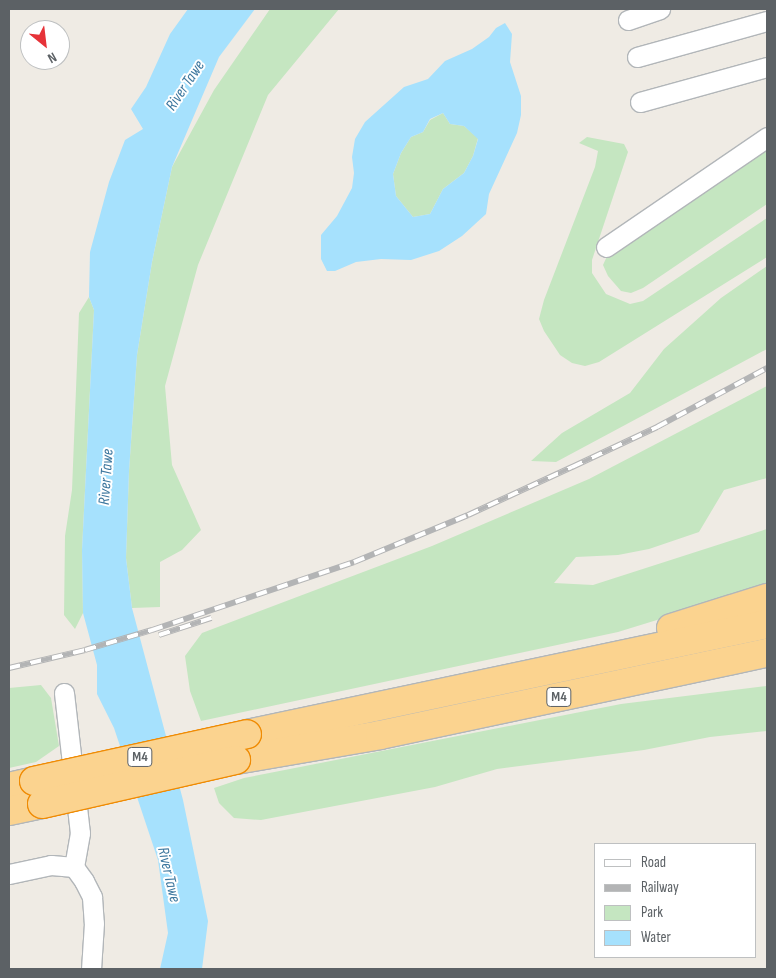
<!DOCTYPE html>
<style>
body{margin:0}
#map{position:relative;width:776px;height:978px;overflow:hidden;background:#efebe4;font-family:"Sofia Sans Condensed",sans-serif}
div>[style]{position:absolute}
.green>*{inset:0;background:#c5e6c1}
.water>*{inset:0;background:#a6e1fd}
.roads{filter:drop-shadow(1px 0 #b2b6b9) drop-shadow(-1px 0 #b2b6b9) drop-shadow(0 1px #b2b6b9) drop-shadow(0 -1px #b2b6b9)}
.minor>*{height:19px;margin:-9.5px;padding:0 9.5px;transform-origin:9.5px;border-radius:9.5px;background:#fff}
.highway>*{height:28px;margin:-14px;padding:0 14px;transform-origin:14px;border-radius:14px;background:#fbd38f}
.rail>*{height:5.5px;margin-top:-2.75px;transform-origin:0;background:repeating-linear-gradient(90deg,#fff 0 11px,#b3b4b5 0 22px);box-sizing:border-box;border-block:1px solid #b3b4b5}
.bridges{filter:drop-shadow(1px 0 #ef8b04) drop-shadow(-1px 0 #ef8b04) drop-shadow(0 1px #ef8b04) drop-shadow(0 -1px #ef8b04)}
.highway-bridge>*{height:28px;margin:-14px;padding:0 14px;transform-origin:14px;border-radius:14px;background:#fbd38f}
span{translate:-50% -50%;white-space:nowrap;text-align:center;line-height:1.15;-webkit-text-stroke:4px #fff;paint-order:stroke}
.shield-label span{padding:1px 4px;background:#fff;border:1px solid;border-radius:4px;-webkit-text-stroke-width:0}
.shield-label{font-size:14px;color:#5c6165;font-weight:700}
.water-label{font-size:16px;color:#3d779e;font-style:italic}
.frame{position:absolute;inset:0;border:10px solid #5c6165;pointer-events:none}
.legend{position:absolute;left:594px;top:843px;width:162px;height:115px;box-sizing:border-box;background:#fff;border:1px solid #bec0c1;margin:0;padding:6px 9px;list-style:none;font-size:15px;color:#5c6165}
.legend li{display:flex;align-items:center;gap:10px;height:25px}
.legend b{width:25px;border:1px solid #bec0c1}
.north{position:absolute;left:20px;top:20px;width:50px;height:50px;box-sizing:border-box;background:#fff;border:1px solid #bec0c1;border-radius:50%;rotate:151deg;font-size:14px;font-weight:700;line-height:20px;text-align:center;color:#5c6165}
.north::after{content:'';display:block;margin:auto;width:18px;height:22px;background:#e63339;clip-path:polygon(50% 0,100% 100%,50% 72%,0 100%)}
</style>
<div id="map">
<div class="green">
<div style="clip-path:polygon(270px 9px,339px 9px,268px 95px,198px 265px,165px 386px,172px 465px,201px 530px,182px 550px,160px 562px,160px 607px,132px 608px,126px 558px,129px 471px,137px 355px,152px 262px,172px 167px,214px 90px)"></div>
<div style="clip-path:polygon(443px 113px,450px 124px,464px 126px,478px 138px,473px 156px,464px 173px,443px 189px,430px 214px,413px 217px,396px 196px,393px 174px,401px 153px,411px 137px,423px 132px,430px 120px)"></div>
<div style="clip-path:polygon(587px 137px,624px 144px,628px 152px,592px 260px,592px 273px,606px 294px,630px 304px,643px 301px,767px 218px,767px 257px,599px 362px,585px 366px,572px 363px,560px 355px,544px 331px,539px 319px,544px 300px,595px 167px,598px 151px,579px 143px)"></div>
<div style="clip-path:polygon(767px 145px,767px 204px,643px 288px,631px 293px,621px 291px,608px 276px,603px 265px,609px 252px)"></div>
<div style="clip-path:polygon(767px 266px,767px 349px,556px 462px,531px 461px,562px 433px,630px 393px,664px 349px,721px 298px)"></div>
<div style="clip-path:polygon(89px 297px,94px 310px,82px 550px,83px 613px,75px 629px,64px 615px,65px 536px,72px 490px,79px 313px)"></div>
<div style="clip-path:polygon(767px 386px,767px 478px,724px 490px,699px 532px,649px 549px,618px 555px,576px 557px,554px 583px,593px 585px,767px 529px,767px 586px,618px 632px,201px 721px,190px 691px,185px 656px,202px 633px,432px 546px,589px 479px)"></div>
<div style="clip-path:polygon(41px 685px,51px 698px,59px 746px,36px 762px,9px 768px,9px 688px)"></div>
<div style="clip-path:polygon(767px 686px,767px 731px,710px 737px,644px 750px,497px 769px,435px 787px,261px 820px,234px 818px,219px 803px,214px 788px,244px 778px,621px 704px)"></div>
</div>
<div class="water">
<div style="clip-path:polygon(188px 9px,255px 9px,219px 57px,172px 167px,152px 262px,137px 355px,129px 471px,126px 558px,132px 608px,183px 800px,208px 921px,202px 969px,160px 969px,168px 933px,158px 860px,114px 728px,97px 694px,97px 665px,83px 613px,82px 550px,94px 310px,89px 297px,90px 252px,109px 182px,125px 140px,143px 129px,131px 109px,146px 87px,170px 34px)"></div>
<div style="clip-path:polygon(evenodd,505px 23px,512px 34px,510px 62px,521px 96px,521px 115px,517px 133px,489px 194px,486px 214px,462px 236px,439px 251px,411px 260px,381px 259px,356px 262px,335px 271px,327px 271px,321px 259px,321px 235px,337px 216px,352px 188px,354px 173px,352px 157px,355px 139px,365px 122px,404px 87px,428px 79px,445px 61px,472px 49px,489px 37px,496px 28px,505px 23px,443px 113px,450px 124px,464px 126px,478px 139px,473px 156px,464px 173px,443px 189px,430px 214px,413px 217px,396px 196px,393px 174px,401px 153px,411px 137px,423px 132px,430px 119px,443px 113px)"></div>
</div>
<div class="roads">
<div class="minor">
<div style="left:628px;top:20px;width:34px;rotate:-19deg"></div>
<div style="left:637px;top:57px;width:135px;rotate:-15.5deg"></div>
<div style="left:640px;top:102px;width:132px;rotate:-15.4deg"></div>
<div style="left:606px;top:247px;width:195px;rotate:-34.3deg"></div>
<div style="left:64px;top:693px;width:141px;rotate:83.5deg"></div>
<div style="left:80px;top:833px;width:35px;rotate:100deg"></div>
<div style="left:74px;top:867px;width:17px;rotate:54deg"></div>
<div style="left:84px;top:881px;width:18px;rotate:63deg"></div>
<div style="left:92px;top:897px;width:26px;rotate:86deg"></div>
<div style="left:94px;top:923px;width:46px;rotate:93.7deg"></div>
<div style="left:9px;top:874px;width:43px;rotate:-12.1deg"></div>
<div style="left:51px;top:865px;width:23px;rotate:5deg"></div>
</div>
<div class="highway">
<div style="left:671px;top:628px;width:101px;rotate:-17.4deg"></div>
<div style="left:247px;top:734px;width:532px;rotate:-11.94deg"></div>
<div style="left:236px;top:760px;width:146px;rotate:-9.8deg"></div>
<div style="left:380px;top:735px;width:396px;rotate:-12deg"></div>
<div style="left:9px;top:787px;width:26px;rotate:-13deg"></div>
<div style="left:9px;top:811px;width:34px;rotate:-12deg"></div>
</div>
</div>
<div class="rail">
<div style="left:159px;top:635px;width:55px;rotate:-18.1deg"></div>
<div style="left:9px;top:668px;width:78px;rotate:-13.3deg"></div>
<div style="left:85px;top:650px;width:70px;rotate:-16.6deg"></div>
<div style="left:152px;top:630px;width:213px;rotate:-18.6deg"></div>
<div style="left:354px;top:562px;width:123px;rotate:-22.4deg"></div>
<div style="left:468px;top:515px;width:115px;rotate:-24.8deg"></div>
<div style="left:572px;top:467px;width:94px;rotate:-25.2deg"></div>
<div style="left:657px;top:427px;width:125px;rotate:-28.2deg"></div>
</div>
<div class="bridges">
<div class="highway-bridge">
<div style="left:34px;top:781px;width:218px;rotate:-12.4deg"></div>
<div style="left:42px;top:804px;width:199px;rotate:-12.8deg"></div>
</div>
</div>
<div class="shield-label">
<span style="left:559px;top:697px">M4</span>
<span style="left:140px;top:757px">M4</span>
</div>
<div class="water-label">
<span style="left:186px;top:86px;rotate:-56deg">River Tawe</span>
<span style="left:107px;top:477px;rotate:-86deg">River Tawe</span>
<span style="left:168px;top:875px;rotate:77deg">River Tawe</span>
</div>
<div class="frame"></div>
<ul class="legend">
<li><b style="height:6px;background:#fff"></b>Road</li>
<li><b style="height:6px;background:#b3b4b5"></b>Railway</li>
<li><b style="height:14px;background:#c5e6c1"></b>Park</li>
<li><b style="height:14px;background:#a6e1fd"></b>Water</li>
</ul>
<div class="north">N</div>
</div>
